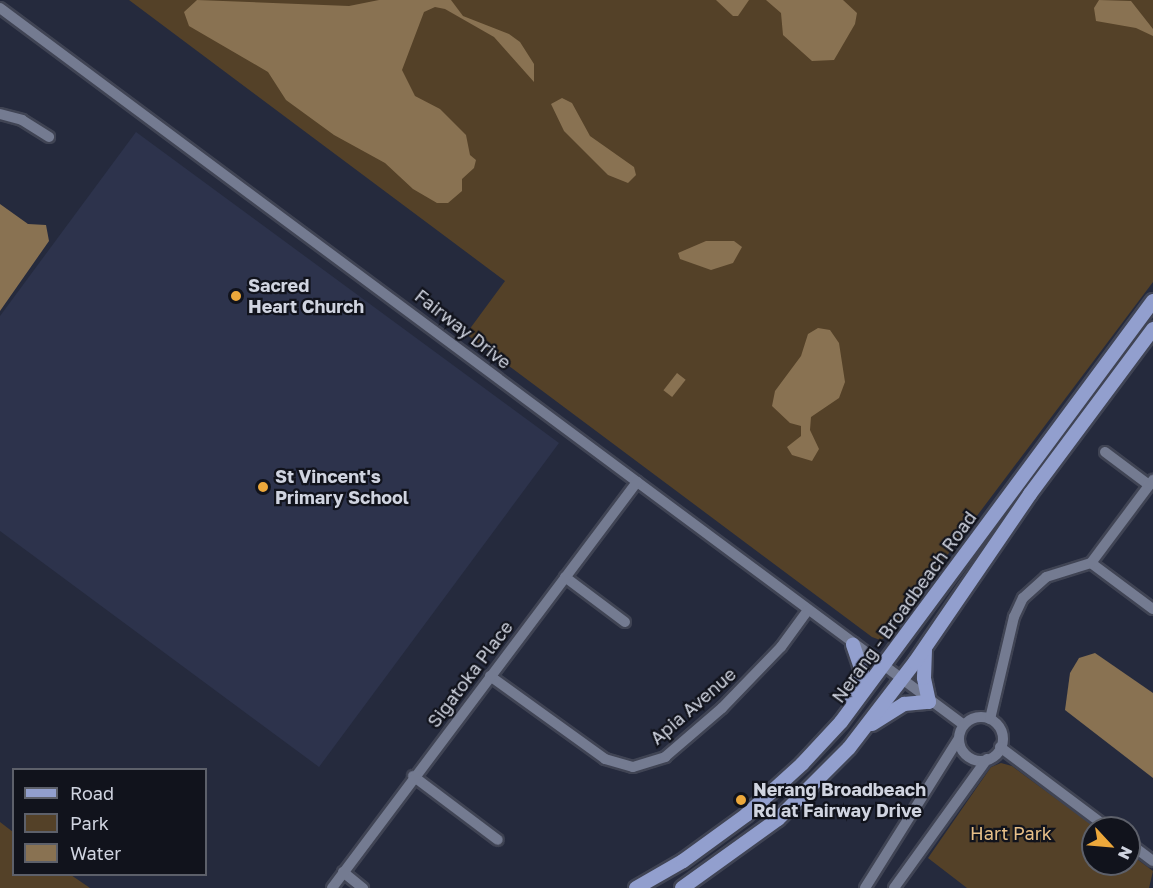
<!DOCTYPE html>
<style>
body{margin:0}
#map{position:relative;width:1153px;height:888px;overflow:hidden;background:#252a3d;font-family:"Golos Text",sans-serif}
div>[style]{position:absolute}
.built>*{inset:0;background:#2d334c}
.green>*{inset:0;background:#544128}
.water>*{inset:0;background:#897252;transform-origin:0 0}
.roads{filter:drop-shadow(2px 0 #404454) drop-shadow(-2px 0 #404454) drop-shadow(0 2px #404454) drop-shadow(0 -2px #404454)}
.minor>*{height:10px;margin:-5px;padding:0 5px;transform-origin:5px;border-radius:5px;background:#747b91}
.minor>.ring{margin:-5px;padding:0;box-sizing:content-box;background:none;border:10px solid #747b91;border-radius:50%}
.major>*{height:14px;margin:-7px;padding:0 7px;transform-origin:7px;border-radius:7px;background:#929fce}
.dots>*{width:16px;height:16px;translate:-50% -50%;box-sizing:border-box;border:3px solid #11131c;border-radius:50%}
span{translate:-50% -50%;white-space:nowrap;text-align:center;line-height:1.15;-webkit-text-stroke:4.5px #11131c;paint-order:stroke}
.poi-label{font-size:18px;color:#d0d4e0;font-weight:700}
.left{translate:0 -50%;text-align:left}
.street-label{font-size:18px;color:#d0d4e0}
.park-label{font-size:18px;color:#e7bf88}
.legend{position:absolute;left:12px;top:768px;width:195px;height:108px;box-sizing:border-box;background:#11131c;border:2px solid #5d606a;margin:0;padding:8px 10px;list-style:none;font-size:18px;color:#d0d4e0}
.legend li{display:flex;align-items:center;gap:12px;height:30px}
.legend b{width:30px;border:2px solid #5d606a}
.north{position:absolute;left:1081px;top:816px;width:60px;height:60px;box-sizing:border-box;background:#11131c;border:2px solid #5d606a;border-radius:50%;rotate:116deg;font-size:16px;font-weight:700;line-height:24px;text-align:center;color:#d0d4e0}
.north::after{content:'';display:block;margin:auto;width:21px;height:27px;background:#eda83b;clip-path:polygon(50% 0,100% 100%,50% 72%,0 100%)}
</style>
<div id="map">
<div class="built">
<div style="clip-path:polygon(136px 132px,559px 443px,319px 767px,0 531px,0 316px)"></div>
</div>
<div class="green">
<div style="clip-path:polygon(129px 0,1153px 0,1153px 282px,885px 638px,880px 640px,872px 637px,466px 334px,505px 281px)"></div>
<div style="clip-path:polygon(1001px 763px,1012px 766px,1096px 828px,1093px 864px,1129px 864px,1129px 853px,1153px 871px,1149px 888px,967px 888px,928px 858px,991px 767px)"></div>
<div style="clip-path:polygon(0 822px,13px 832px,14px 874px,71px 875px,90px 888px,0 888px)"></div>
</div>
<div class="water">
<div style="clip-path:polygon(197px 0,349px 6px,379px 0,451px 0,463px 16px,509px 34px,520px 42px,534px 64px,534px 82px,494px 37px,445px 9px,435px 7px,424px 12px,402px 70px,415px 96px,440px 109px,466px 135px,470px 155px,476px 160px,474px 168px,462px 179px,462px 191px,448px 203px,437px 203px,413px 189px,385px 163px,334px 135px,286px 100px,268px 72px,189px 26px,184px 12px)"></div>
<div style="clip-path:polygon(716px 0,749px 0,738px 16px,733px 16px)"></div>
<div style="clip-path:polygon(766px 0,843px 0,857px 13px,855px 24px,834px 60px,812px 61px,783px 35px,781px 13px)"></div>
<div style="clip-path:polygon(1099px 0,1131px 1px,1153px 29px,1153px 36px,1136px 28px,1096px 21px,1094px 8px)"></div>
<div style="clip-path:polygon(562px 98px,572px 103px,590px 136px,634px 167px,636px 175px,628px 183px,608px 175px,564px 131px,551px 104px)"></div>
<div style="clip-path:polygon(0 204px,28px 224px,46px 225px,49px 241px,0 311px)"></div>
<div style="clip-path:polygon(706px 241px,734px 241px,742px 247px,733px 263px,711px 270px,680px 259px,678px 253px)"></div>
<div style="clip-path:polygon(818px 328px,830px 330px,839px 343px,845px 382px,839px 398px,811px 417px,810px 430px,819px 449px,812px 461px,792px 455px,787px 447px,801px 436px,801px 426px,790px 423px,772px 406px,775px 391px,801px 356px,808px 334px)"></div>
<div style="left:677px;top:373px;width:11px;height:22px;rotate:38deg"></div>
<div style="clip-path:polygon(1095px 653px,1153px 693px,1153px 778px,1065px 710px,1070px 673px,1079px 658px)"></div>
</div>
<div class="roads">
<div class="minor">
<div style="left:0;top:8px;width:1201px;rotate:36.64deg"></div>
<div style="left:0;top:114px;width:23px;rotate:15deg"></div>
<div style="left:22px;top:120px;width:32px;rotate:32deg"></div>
<div style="left:1105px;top:452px;width:55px;rotate:36.9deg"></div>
<div style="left:1091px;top:563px;width:77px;rotate:36.6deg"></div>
<div style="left:565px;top:577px;width:75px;rotate:36.9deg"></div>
<div style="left:490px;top:676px;width:142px;rotate:35.8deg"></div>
<div style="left:605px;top:759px;width:29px;rotate:16deg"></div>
<div style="left:633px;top:767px;width:34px;rotate:-17deg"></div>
<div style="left:665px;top:757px;width:75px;rotate:-40.7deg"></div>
<div style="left:722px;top:708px;width:85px;rotate:-46deg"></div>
<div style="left:781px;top:647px;width:46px;rotate:-53.9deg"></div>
<div class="ring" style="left:959px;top:717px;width:34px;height:34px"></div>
<div style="left:990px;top:719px;width:105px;rotate:-76.8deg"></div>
<div style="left:1014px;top:617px;width:21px;rotate:-65deg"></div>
<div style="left:1023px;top:598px;width:31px;rotate:-42deg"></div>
<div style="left:1046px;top:577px;width:47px;rotate:-17.3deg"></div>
<div style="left:1091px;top:563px;width:104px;rotate:-53.2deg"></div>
<div style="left:1000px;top:747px;width:135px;rotate:36.9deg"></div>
<div style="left:413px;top:776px;width:106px;rotate:37deg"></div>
<div style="left:1129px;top:843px;width:30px;rotate:37deg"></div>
<div style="left:343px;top:872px;width:26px;rotate:39deg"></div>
<div style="left:332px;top:888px;width:508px;rotate:-53.08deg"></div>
<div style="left:865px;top:888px;width:177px;rotate:-57.9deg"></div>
<div style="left:894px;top:888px;width:159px;rotate:-54.2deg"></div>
</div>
<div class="major">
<div style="left:852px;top:699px;width:30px;rotate:-70deg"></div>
<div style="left:862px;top:671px;width:28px;rotate:-109deg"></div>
<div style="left:872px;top:724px;width:38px;rotate:-32deg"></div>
<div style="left:904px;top:704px;width:25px;rotate:-5deg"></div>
<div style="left:929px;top:702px;width:25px;rotate:-102deg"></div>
<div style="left:924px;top:678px;width:28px;rotate:-88deg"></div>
<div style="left:636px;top:888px;width:54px;rotate:-29.9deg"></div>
<div style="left:683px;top:861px;width:78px;rotate:-36.1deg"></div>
<div style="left:746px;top:815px;width:76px;rotate:-42.3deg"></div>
<div style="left:802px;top:764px;width:57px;rotate:-47.1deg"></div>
<div style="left:841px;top:722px;width:524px;rotate:-53.46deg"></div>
<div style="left:682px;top:888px;width:118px;rotate:-35.7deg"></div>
<div style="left:778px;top:819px;width:100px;rotate:-45deg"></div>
<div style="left:849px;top:748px;width:108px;rotate:-52.5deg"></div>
<div style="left:915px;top:662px;width:204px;rotate:-55.6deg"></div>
<div style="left:1030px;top:494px;width:206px;rotate:-53.3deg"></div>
</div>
</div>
<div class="dots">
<div style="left:236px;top:296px;background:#eda83b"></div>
<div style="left:263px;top:487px;background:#eda83b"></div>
<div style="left:741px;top:800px;background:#eda83b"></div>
</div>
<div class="poi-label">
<span class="left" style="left:248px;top:296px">Sacred<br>Heart Church</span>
<span class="left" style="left:275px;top:487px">St Vincent's<br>Primary School</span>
<span class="left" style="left:753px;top:800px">Nerang Broadbeach<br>Rd at Fairway Drive</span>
</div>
<div class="street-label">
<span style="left:463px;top:329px;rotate:38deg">Fairway Drive</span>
<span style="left:904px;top:607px;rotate:-54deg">Nerang - Broadbeach Road</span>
<span style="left:470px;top:674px;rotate:-53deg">Sigatoka Place</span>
<span style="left:693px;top:706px;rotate:-41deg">Apia Avenue</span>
</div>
<div class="park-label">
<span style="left:1011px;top:833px">Hart Park</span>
</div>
<ul class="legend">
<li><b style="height:8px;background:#929fce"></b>Road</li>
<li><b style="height:16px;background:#544128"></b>Park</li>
<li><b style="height:16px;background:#897252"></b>Water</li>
</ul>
<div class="north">N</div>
</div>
